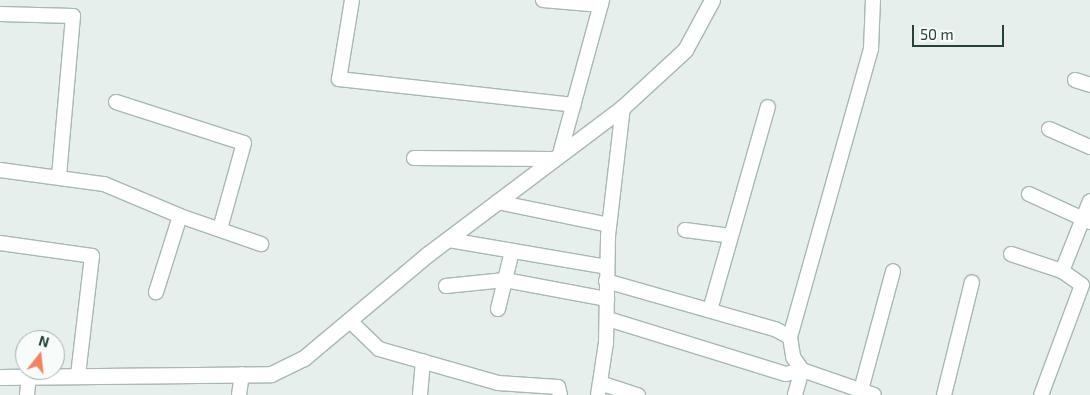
<!DOCTYPE html>
<style>
body{margin:0}
#map{position:relative;width:1090px;height:395px;overflow:hidden;background:#e6efeb;font-family:"Exo 2",sans-serif}
div>[style]{position:absolute}
.roads{filter:drop-shadow(1px 0 #a8b8b2) drop-shadow(-1px 0 #a8b8b2) drop-shadow(0 1px #a8b8b2) drop-shadow(0 -1px #a8b8b2)}
.minor>*{height:14px;margin:-7px;padding:0 7px;transform-origin:7px;border-radius:7px;background:#fff}
.secondary>*{height:15px;margin:-7.5px;padding:0 7.5px;transform-origin:7.5px;border-radius:7.5px;background:#fff}
span{translate:-50% -50%;white-space:nowrap;text-align:center;line-height:1.15;-webkit-text-stroke:4px #f7fbf9;paint-order:stroke}
.north{position:absolute;left:15px;top:330px;width:50px;height:50px;box-sizing:border-box;background:#f7fbf9;border:1px solid #a3b1ad;border-radius:50%;rotate:16deg;font-size:14px;font-weight:700;line-height:20px;text-align:center;color:#24423a}
.north::after{content:'';display:block;margin:auto;width:18px;height:22px;background:#f4845f;clip-path:polygon(50% 0,100% 100%,50% 72%,0 100%)}
.scale{position:absolute;left:912px;top:25px;width:92px;height:22px;box-sizing:border-box;border:2px solid #24423a;border-top:0;padding-left:6px;font-size:15px;line-height:18px;white-space:nowrap;color:#24423a;-webkit-text-stroke:4px #f7fbf9;paint-order:stroke}
</style>
<div id="map">
<div class="roads">
<div class="minor">
<div style="left:352px;top:0;width:80px;rotate:99.3deg"></div>
<div style="left:339px;top:79px;width:236px;rotate:6.3deg"></div>
<div style="left:543px;top:0;width:58px;rotate:4.9deg"></div>
<div style="left:0;top:14px;width:73px;rotate:1.6deg"></div>
<div style="left:73px;top:16px;width:161px;rotate:95deg"></div>
<div style="left:1075px;top:80px;width:16px;rotate:18deg"></div>
<div style="left:116px;top:102px;width:134px;rotate:17.8deg"></div>
<div style="left:244px;top:143px;width:89px;rotate:105.6deg"></div>
<div style="left:1049px;top:129px;width:45px;rotate:23.7deg"></div>
<div style="left:561px;top:150px;width:156px;rotate:-74.7deg"></div>
<div style="left:414px;top:158px;width:136px;rotate:0.4deg"></div>
<div style="left:0;top:170px;width:105px;rotate:7.7deg"></div>
<div style="left:104px;top:184px;width:82px;rotate:22.8deg"></div>
<div style="left:180px;top:216px;width:80px;rotate:107.5deg"></div>
<div style="left:1029px;top:194px;width:67px;rotate:24.7deg"></div>
<div style="left:497px;top:202px;width:114px;rotate:11.6deg"></div>
<div style="left:180px;top:216px;width:86px;rotate:19.1deg"></div>
<div style="left:685px;top:230px;width:46px;rotate:7.4deg"></div>
<div style="left:449px;top:240px;width:160px;rotate:9.7deg"></div>
<div style="left:0;top:243px;width:93px;rotate:8deg"></div>
<div style="left:92px;top:256px;width:121px;rotate:96.7deg"></div>
<div style="left:1011px;top:254px;width:54px;rotate:18.4deg"></div>
<div style="left:1062px;top:271px;width:24px;rotate:35deg"></div>
<div style="left:1082px;top:285px;width:117px;rotate:110.4deg"></div>
<div style="left:1062px;top:271px;width:75px;rotate:-68.2deg"></div>
<div style="left:606px;top:281px;width:176px;rotate:15.9deg"></div>
<div style="left:775px;top:329px;width:17px;rotate:28deg"></div>
<div style="left:790px;top:337px;width:20px;rotate:81deg"></div>
<div style="left:793px;top:357px;width:16px;rotate:55deg"></div>
<div style="left:802px;top:370px;width:26px;rotate:106deg"></div>
<div style="left:446px;top:286px;width:59px;rotate:-5.8deg"></div>
<div style="left:505px;top:280px;width:104px;rotate:10.6deg"></div>
<div style="left:498px;top:309px;width:60px;rotate:-76.4deg"></div>
<div style="left:710px;top:310px;width:211px;rotate:-74.1deg"></div>
<div style="left:608px;top:319px;width:186px;rotate:17.2deg"></div>
<div style="left:786px;top:374px;width:16px;rotate:-14deg"></div>
<div style="left:802px;top:370px;width:76px;rotate:19.1deg"></div>
<div style="left:350px;top:321px;width:40px;rotate:44deg"></div>
<div style="left:379px;top:349px;width:124px;rotate:15.9deg"></div>
<div style="left:498px;top:383px;width:60px;rotate:3.8deg"></div>
<div style="left:558px;top:387px;width:8px;rotate:76deg"></div>
<div style="left:790px;top:337px;width:299px;rotate:-74.3deg"></div>
<div style="left:871px;top:49px;width:49px;rotate:-87.7deg"></div>
<div style="left:600px;top:383px;width:40px;rotate:18deg"></div>
<div style="left:861px;top:390px;width:123px;rotate:-74.9deg"></div>
<div style="left:27px;top:395px;width:19px;rotate:-84deg"></div>
<div style="left:239px;top:395px;width:21px;rotate:-82deg"></div>
<div style="left:420px;top:395px;width:34px;rotate:-85deg"></div>
<div style="left:598px;top:395px;width:53px;rotate:-81.3deg"></div>
<div style="left:606px;top:343px;width:107px;rotate:-88.9deg"></div>
<div style="left:608px;top:236px;width:130px;rotate:-83.4deg"></div>
<div style="left:944px;top:395px;width:116px;rotate:-76.1deg"></div>
</div>
<div class="secondary">
<div style="left:0;top:377px;width:271px;rotate:-0.6deg"></div>
<div style="left:271px;top:374px;width:37px;rotate:-26deg"></div>
<div style="left:304px;top:358px;width:162px;rotate:-40deg"></div>
<div style="left:428px;top:254px;width:244px;rotate:-37deg"></div>
<div style="left:623px;top:107px;width:84px;rotate:-42.6deg"></div>
<div style="left:685px;top:50px;width:57px;rotate:-61.6deg"></div>
</div>
</div>
<div class="north">N</div>
<div class="scale">50 m</div>
</div>
